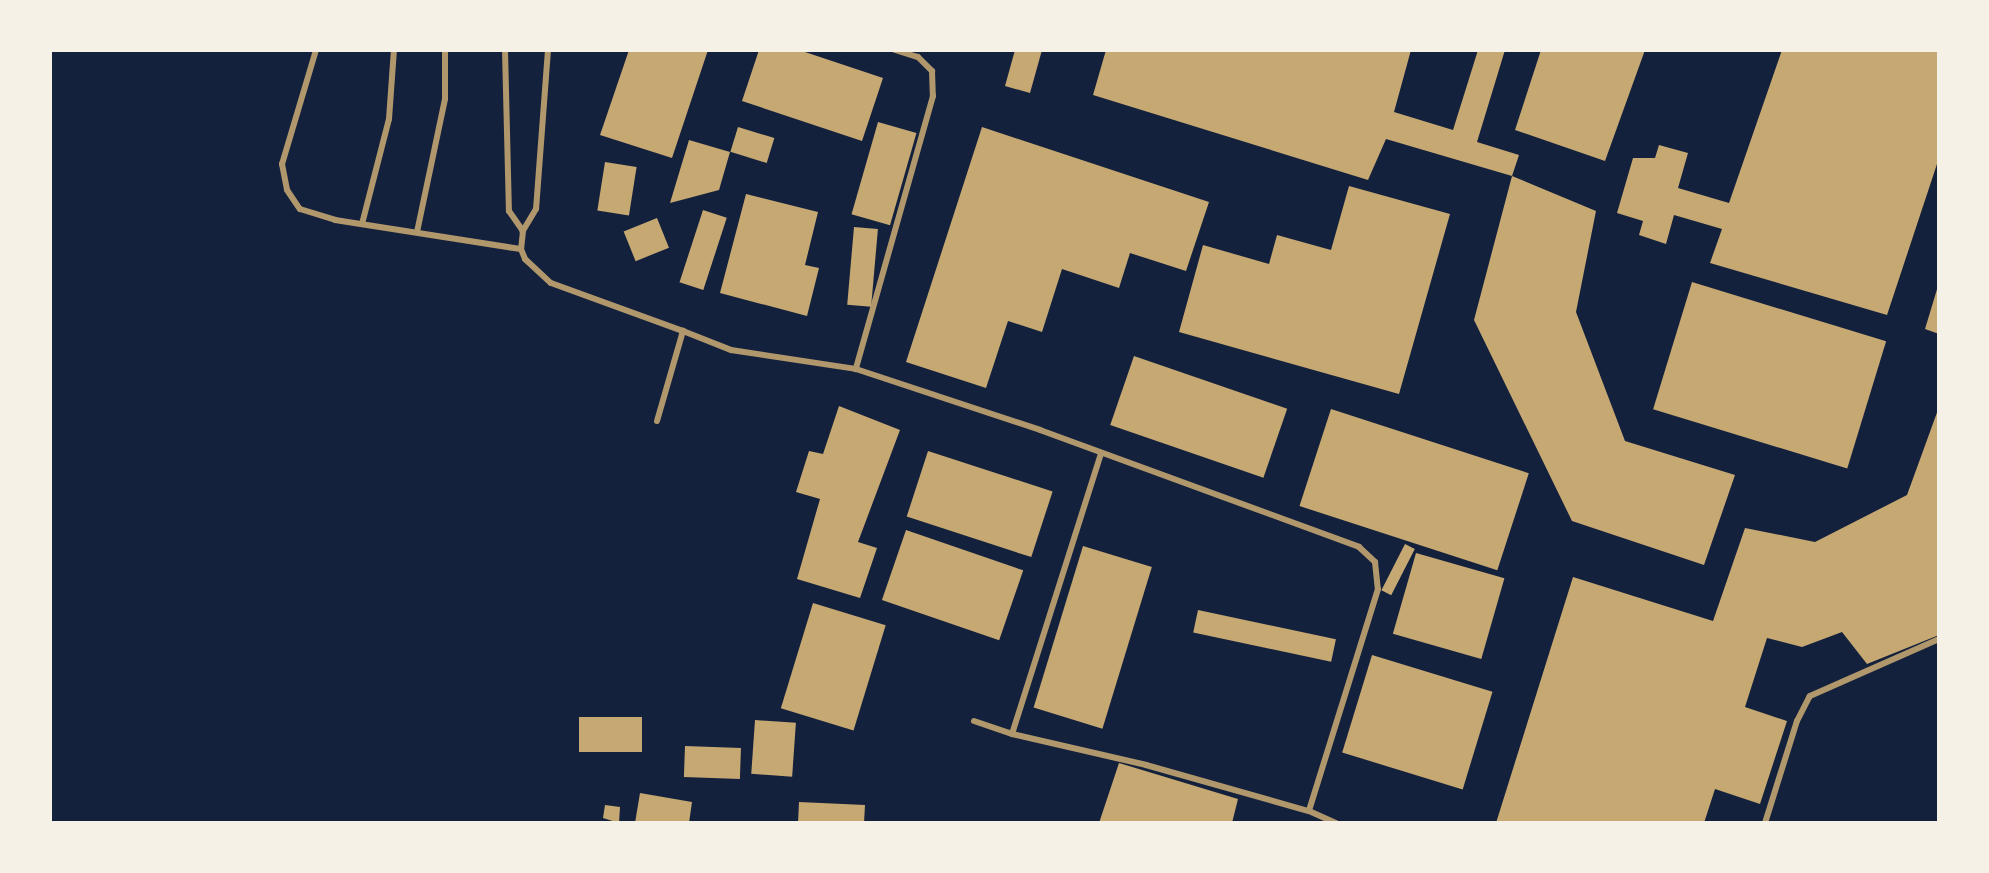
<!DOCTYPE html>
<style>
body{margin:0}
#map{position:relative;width:1989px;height:873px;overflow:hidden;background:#14213d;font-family:"Roboto Serif",serif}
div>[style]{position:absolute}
.building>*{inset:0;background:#c6a872;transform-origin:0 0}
.service>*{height:6px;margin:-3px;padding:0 3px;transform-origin:3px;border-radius:3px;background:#b1986c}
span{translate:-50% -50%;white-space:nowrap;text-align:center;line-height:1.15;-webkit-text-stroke:6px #f6f1e7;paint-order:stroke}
.frame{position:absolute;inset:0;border:52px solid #f6f1e7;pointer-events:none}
</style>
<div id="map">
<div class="building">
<div style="clip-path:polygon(629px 50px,708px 50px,672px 158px,600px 135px)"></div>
<div style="clip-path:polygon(759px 50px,799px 50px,883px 78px,862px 141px,742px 101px)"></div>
<div style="clip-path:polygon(1015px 50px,1042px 50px,1030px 93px,1005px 86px)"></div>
<div style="clip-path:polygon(1106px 50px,1411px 50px,1394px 112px,1453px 130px,1478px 50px,1505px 50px,1477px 142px,1519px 155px,1512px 176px,1386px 139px,1368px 180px,1093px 95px)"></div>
<div style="clip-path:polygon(1541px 50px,1645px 50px,1605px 161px,1515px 130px)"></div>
<div style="clip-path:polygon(1782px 50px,1939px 50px,1939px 158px,1887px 315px,1710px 263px,1722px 229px,1674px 215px,1666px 244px,1639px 235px,1643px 221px,1617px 213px,1633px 158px,1655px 158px,1659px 145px,1688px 153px,1678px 188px,1729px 203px)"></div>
<div style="left:878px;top:122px;width:40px;height:96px;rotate:16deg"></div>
<div style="left:738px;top:127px;width:38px;height:26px;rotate:17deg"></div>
<div style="clip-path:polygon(982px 127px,1209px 202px,1186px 271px,1130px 253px,1119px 288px,1062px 269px,1042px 332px,1008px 321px,986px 388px,906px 362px)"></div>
<div style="clip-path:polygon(689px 140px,730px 152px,719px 190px,670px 203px)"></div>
<div style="left:605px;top:162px;width:32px;height:49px;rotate:9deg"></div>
<div style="clip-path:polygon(1512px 176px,1596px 211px,1576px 312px,1625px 441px,1735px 475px,1704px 565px,1572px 521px,1474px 320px)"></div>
<div style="clip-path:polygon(1349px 186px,1450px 214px,1399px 394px,1179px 332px,1203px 245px,1269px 264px,1277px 235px,1331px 250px)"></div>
<div style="clip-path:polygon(746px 194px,818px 212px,805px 265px,819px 268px,807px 316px,720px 293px)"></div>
<div style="left:703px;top:210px;width:25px;height:76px;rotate:18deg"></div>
<div style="left:657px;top:218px;width:32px;height:36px;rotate:68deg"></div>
<div style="left:854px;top:227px;width:24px;height:78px;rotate:5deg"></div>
<div style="left:1692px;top:282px;width:203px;height:133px;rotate:17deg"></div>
<div style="clip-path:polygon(1938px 286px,1939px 286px,1939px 334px,1925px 329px)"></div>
<div style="left:1134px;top:356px;width:162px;height:73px;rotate:19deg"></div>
<div style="clip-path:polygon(839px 406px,900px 430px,858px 542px,877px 548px,860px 598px,797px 579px,820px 499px,796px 492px,809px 451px,823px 454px)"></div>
<div style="clip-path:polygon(1939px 407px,1939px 635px,1867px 664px,1842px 632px,1802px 647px,1767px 638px,1745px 707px,1787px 721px,1760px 804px,1715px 789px,1704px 823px,1496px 823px,1573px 577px,1713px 621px,1745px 528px,1815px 542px,1907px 495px)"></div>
<div style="left:1331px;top:409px;width:208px;height:102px;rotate:18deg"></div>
<div style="left:928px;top:451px;width:131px;height:69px;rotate:18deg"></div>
<div style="left:906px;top:530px;width:124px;height:74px;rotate:19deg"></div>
<div style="left:1405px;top:544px;width:11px;height:52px;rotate:27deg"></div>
<div style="left:1083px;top:546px;width:72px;height:169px;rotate:17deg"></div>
<div style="left:1416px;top:553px;width:92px;height:84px;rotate:16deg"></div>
<div style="left:813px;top:603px;width:76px;height:110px;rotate:17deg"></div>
<div style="left:1198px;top:610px;width:141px;height:23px;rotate:12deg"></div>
<div style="left:1372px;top:655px;width:126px;height:102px;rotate:17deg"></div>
<div style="left:642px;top:717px;width:35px;height:63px;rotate:90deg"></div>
<div style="left:755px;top:720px;width:41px;height:54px;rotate:4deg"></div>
<div style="left:685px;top:746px;width:56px;height:31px;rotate:2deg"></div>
<div style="clip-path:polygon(1119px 763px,1238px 799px,1232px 823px,1099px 823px)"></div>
<div style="clip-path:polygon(640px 793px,692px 802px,689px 823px,635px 823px)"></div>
<div style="clip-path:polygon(799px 802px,865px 805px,864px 823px,798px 823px)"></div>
<div style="clip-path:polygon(605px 805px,620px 807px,619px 823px,603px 818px)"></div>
</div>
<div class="service">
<div style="left:316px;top:50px;width:119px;rotate:106.6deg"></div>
<div style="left:282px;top:164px;width:26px;rotate:79deg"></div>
<div style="left:287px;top:190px;width:23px;rotate:56deg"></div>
<div style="left:300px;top:209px;width:37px;rotate:17deg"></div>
<div style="left:335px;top:220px;width:188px;rotate:8.9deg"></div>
<div style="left:505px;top:50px;width:161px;rotate:88.6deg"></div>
<div style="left:509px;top:211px;width:24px;rotate:55deg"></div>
<div style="left:548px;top:50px;width:159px;rotate:94.3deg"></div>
<div style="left:536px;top:209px;width:26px;rotate:121deg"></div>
<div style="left:523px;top:231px;width:18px;rotate:96deg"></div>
<div style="left:521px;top:249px;width:11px;rotate:68deg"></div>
<div style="left:525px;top:259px;width:35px;rotate:43deg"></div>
<div style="left:551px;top:283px;width:140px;rotate:20deg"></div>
<div style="left:895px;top:50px;width:24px;rotate:17deg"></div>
<div style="left:918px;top:57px;width:20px;rotate:45deg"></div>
<div style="left:932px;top:71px;width:25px;rotate:88deg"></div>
<div style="left:933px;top:96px;width:284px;rotate:105.8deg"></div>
<div style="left:856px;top:369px;width:194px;rotate:18.3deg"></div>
<div style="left:1040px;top:430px;width:340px;rotate:20.1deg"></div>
<div style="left:1359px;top:547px;width:22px;rotate:43deg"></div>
<div style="left:1375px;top:562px;width:27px;rotate:84deg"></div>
<div style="left:1378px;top:589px;width:232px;rotate:107.3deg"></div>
<div style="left:362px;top:224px;width:108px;rotate:-75.6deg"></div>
<div style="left:389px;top:119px;width:69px;rotate:-85.9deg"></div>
<div style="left:417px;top:232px;width:136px;rotate:-78.1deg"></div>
<div style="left:445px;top:99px;width:49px;rotate:-90deg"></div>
<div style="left:657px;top:421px;width:94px;rotate:-73.9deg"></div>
<div style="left:683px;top:331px;width:52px;rotate:21.6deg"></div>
<div style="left:731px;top:350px;width:126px;rotate:8.6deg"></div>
<div style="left:974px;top:721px;width:40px;rotate:18.9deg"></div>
<div style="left:1012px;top:734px;width:138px;rotate:13deg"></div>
<div style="left:1146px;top:765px;width:169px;rotate:15.8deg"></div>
<div style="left:1309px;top:811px;width:30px;rotate:24deg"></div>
<div style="left:1012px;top:734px;width:295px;rotate:-72.4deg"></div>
<div style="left:1765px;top:823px;width:107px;rotate:-72.6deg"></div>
<div style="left:1797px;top:721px;width:28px;rotate:-63deg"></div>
<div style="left:1810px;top:696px;width:141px;rotate:-23.8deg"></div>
</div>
<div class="frame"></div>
</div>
